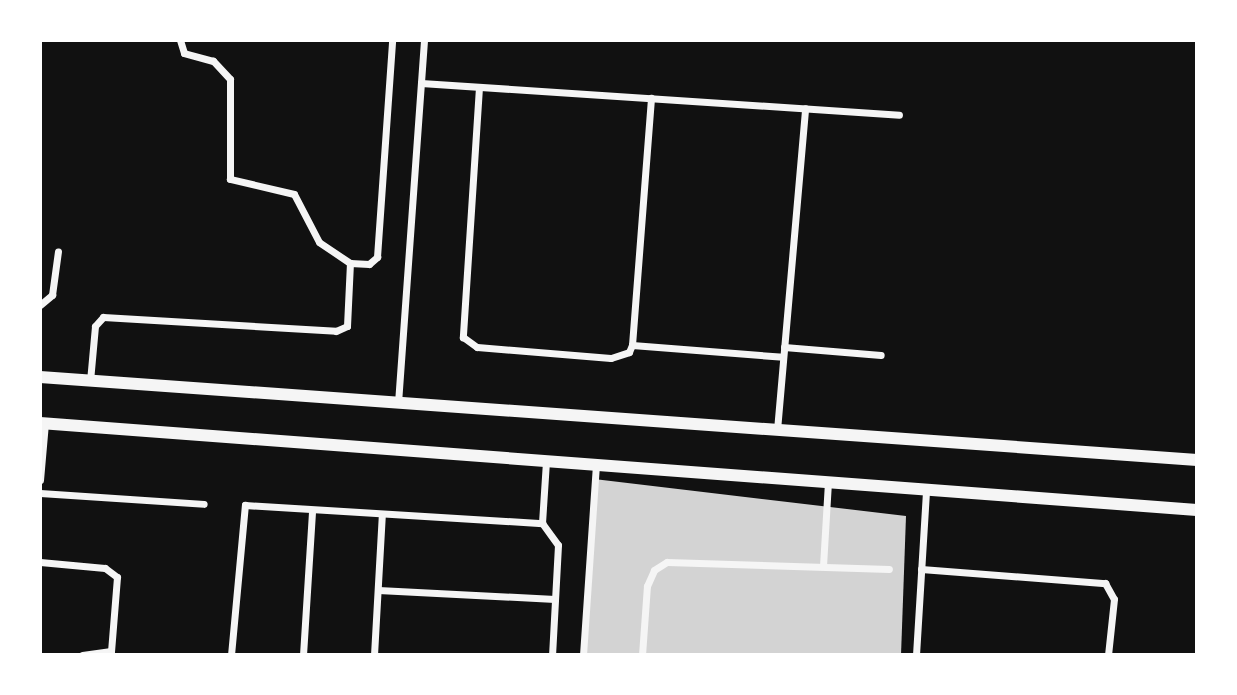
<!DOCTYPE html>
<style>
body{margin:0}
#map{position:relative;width:1237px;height:695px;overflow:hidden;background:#111;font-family:"Roboto Condensed",sans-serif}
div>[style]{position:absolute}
.building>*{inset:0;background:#d3d3d3}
.minor>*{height:7px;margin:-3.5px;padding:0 3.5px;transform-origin:3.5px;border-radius:3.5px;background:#f5f5f5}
.tertiary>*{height:12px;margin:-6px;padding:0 6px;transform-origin:6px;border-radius:6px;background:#f5f5f5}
span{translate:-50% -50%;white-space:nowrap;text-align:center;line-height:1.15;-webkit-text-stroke:7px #fff;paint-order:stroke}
.frame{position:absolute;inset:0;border:42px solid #fff;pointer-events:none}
</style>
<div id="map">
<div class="building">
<div style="clip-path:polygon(594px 479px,906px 516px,901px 655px,584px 655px)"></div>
</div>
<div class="minor">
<div style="left:421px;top:83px;width:479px;rotate:3.8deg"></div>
<div style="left:479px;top:87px;width:251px;rotate:93.7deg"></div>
<div style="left:463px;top:337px;width:17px;rotate:36deg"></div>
<div style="left:477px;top:347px;width:134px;rotate:4.7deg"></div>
<div style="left:611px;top:358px;width:19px;rotate:-18deg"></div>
<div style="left:629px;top:352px;width:8px;rotate:-67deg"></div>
<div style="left:632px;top:345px;width:248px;rotate:-85.6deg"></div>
<div style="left:350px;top:263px;width:19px;rotate:3deg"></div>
<div style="left:369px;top:264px;width:11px;rotate:-41deg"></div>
<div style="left:377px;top:257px;width:218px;rotate:-86deg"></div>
<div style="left:40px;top:305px;width:16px;rotate:-40deg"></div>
<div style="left:52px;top:295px;width:44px;rotate:-82.2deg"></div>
<div style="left:632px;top:345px;width:151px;rotate:4.5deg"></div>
<div style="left:784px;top:347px;width:97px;rotate:4.7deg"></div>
<div style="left:90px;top:381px;width:55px;rotate:-84.8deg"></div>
<div style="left:95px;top:326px;width:12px;rotate:-48deg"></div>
<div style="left:103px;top:317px;width:233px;rotate:3.4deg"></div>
<div style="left:336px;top:331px;width:12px;rotate:-24deg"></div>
<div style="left:347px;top:326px;width:63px;rotate:-87.3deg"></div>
<div style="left:350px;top:263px;width:37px;rotate:-146deg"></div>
<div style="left:319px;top:242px;width:54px;rotate:-117.5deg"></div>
<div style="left:294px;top:194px;width:66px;rotate:-166.8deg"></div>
<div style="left:230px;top:179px;width:100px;rotate:-90deg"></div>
<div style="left:230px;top:79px;width:25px;rotate:-133deg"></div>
<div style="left:213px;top:61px;width:30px;rotate:-165deg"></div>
<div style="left:184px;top:53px;width:14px;rotate:-107deg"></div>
<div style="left:398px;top:403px;width:364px;rotate:-85.9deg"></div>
<div style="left:777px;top:430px;width:323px;rotate:-85deg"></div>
<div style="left:40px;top:480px;width:57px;rotate:-85deg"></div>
<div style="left:40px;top:493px;width:164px;rotate:3.8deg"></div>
<div style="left:542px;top:523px;width:27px;rotate:54deg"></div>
<div style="left:558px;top:545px;width:110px;rotate:93.1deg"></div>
<div style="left:40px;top:562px;width:65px;rotate:5.3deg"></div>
<div style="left:105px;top:568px;width:15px;rotate:37deg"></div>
<div style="left:117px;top:577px;width:74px;rotate:94.6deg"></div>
<div style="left:111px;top:651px;width:29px;rotate:172deg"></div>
<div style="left:823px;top:566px;width:83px;rotate:-86.6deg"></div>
<div style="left:921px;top:569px;width:185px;rotate:4.4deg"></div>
<div style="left:1105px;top:583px;width:18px;rotate:61deg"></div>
<div style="left:1114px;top:599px;width:56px;rotate:96.1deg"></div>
<div style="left:378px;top:590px;width:177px;rotate:2.9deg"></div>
<div style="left:231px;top:655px;width:151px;rotate:-84.7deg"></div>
<div style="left:245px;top:505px;width:298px;rotate:3.5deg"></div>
<div style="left:542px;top:523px;width:62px;rotate:-86.3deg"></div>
<div style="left:303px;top:655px;width:145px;rotate:-86.4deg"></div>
<div style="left:374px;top:655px;width:141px;rotate:-86.8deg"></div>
<div style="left:583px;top:655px;width:190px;rotate:-86.1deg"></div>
<div style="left:642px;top:655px;width:69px;rotate:-85.9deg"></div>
<div style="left:647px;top:586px;width:17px;rotate:-66deg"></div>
<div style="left:654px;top:570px;width:15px;rotate:-32deg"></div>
<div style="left:667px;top:562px;width:222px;rotate:1.8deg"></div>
<div style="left:916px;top:655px;width:165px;rotate:-86.5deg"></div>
</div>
<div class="tertiary">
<div style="left:40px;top:377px;width:1160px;rotate:4.1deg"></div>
<div style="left:40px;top:423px;width:1160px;rotate:4.3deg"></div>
</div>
<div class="frame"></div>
</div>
